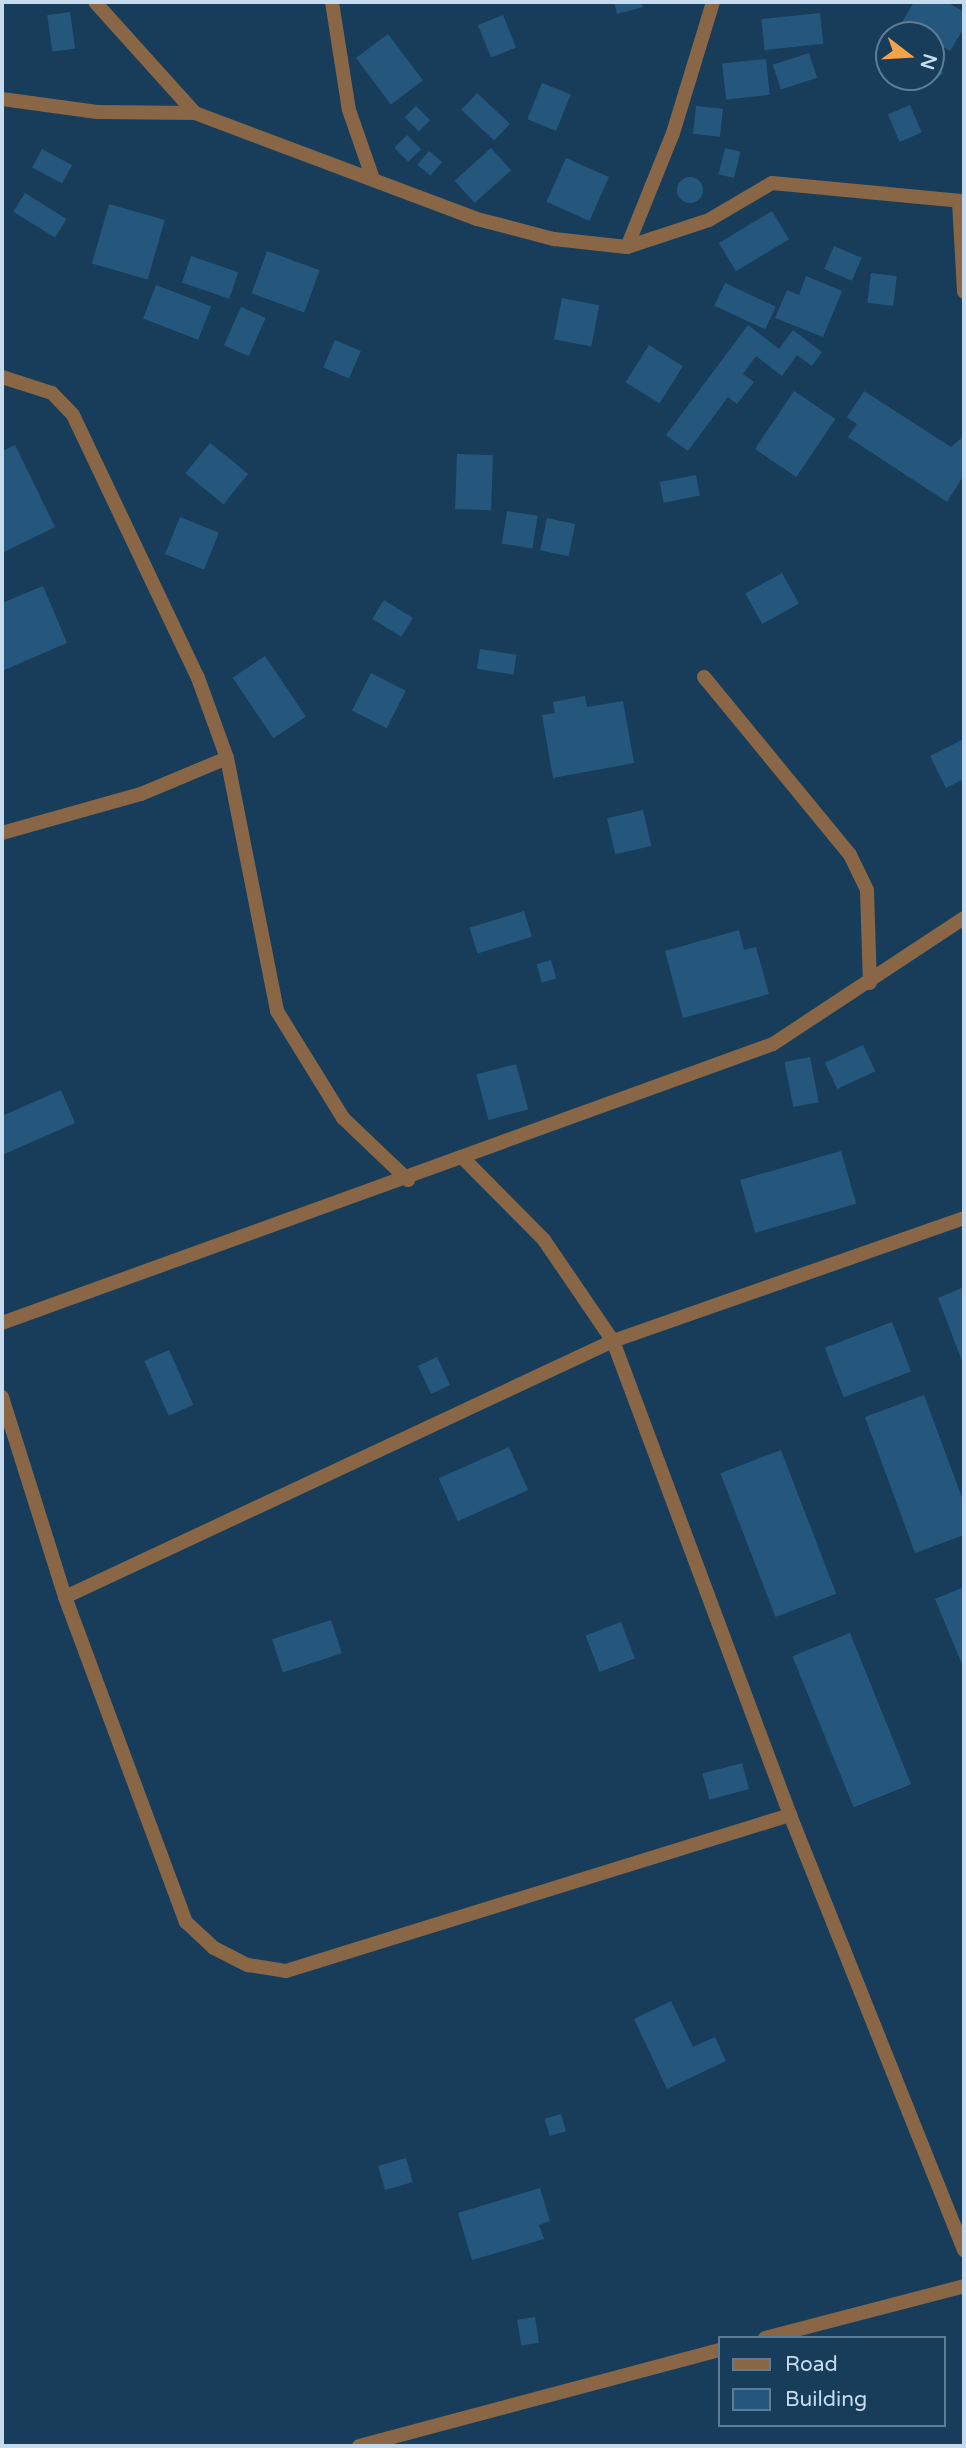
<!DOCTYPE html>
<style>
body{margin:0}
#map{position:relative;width:966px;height:2448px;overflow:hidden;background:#173d5a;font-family:"Varela Round",sans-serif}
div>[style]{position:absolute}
.building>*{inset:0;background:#25577c;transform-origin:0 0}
.round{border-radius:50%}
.minor>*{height:14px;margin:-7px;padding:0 7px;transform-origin:7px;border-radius:7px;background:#886646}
span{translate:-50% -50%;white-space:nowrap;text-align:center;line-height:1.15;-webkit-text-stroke:7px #173d5a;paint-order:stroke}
.frame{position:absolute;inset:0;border:4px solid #c6dbed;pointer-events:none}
.legend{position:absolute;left:718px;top:2336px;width:228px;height:91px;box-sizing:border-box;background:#173d5a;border:2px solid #5d7c95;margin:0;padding:9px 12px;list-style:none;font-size:21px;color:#c6dbed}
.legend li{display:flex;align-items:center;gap:14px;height:35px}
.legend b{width:35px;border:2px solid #5d7c95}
.north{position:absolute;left:875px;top:21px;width:70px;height:70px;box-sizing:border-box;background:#173d5a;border:2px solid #5d7c95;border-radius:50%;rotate:107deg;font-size:19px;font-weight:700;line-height:28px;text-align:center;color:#c6dbed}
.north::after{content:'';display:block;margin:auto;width:24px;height:32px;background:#f7a149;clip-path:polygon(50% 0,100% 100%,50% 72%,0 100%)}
</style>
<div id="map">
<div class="building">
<div style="clip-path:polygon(614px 2px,641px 2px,643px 7px,617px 14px)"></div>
<div style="clip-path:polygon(914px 2px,947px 2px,964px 12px,964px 28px,950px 51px,902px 22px)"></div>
<div style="left:70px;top:12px;width:37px;height:23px;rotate:82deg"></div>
<div style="left:820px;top:13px;width:31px;height:59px;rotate:84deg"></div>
<div style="left:503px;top:15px;width:35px;height:27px;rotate:68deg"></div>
<div style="left:388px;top:34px;width:58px;height:40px;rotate:53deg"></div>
<div style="left:809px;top:53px;width:26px;height:38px;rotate:72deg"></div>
<div style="left:766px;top:59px;width:36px;height:44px;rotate:84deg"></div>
<div style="clip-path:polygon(931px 59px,943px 73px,930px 85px,919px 77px,931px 77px)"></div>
<div style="left:542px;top:83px;width:31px;height:39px;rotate:22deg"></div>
<div style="left:477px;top:93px;width:45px;height:23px;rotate:43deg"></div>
<div style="left:910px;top:105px;width:30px;height:24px;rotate:67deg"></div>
<div style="left:416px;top:106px;width:20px;height:16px;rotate:45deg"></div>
<div style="left:696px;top:106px;width:27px;height:28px;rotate:6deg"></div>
<div style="left:407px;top:135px;width:20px;height:18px;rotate:45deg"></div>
<div style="left:491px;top:148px;width:30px;height:49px;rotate:48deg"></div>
<div style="left:725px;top:148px;width:16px;height:27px;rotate:14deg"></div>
<div style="left:42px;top:149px;width:34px;height:21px;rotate:28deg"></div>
<div style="left:429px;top:151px;width:17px;height:18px;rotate:40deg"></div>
<div style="left:566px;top:158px;width:47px;height:48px;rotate:24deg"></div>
<div class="round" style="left:677px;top:177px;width:26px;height:26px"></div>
<div style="left:25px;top:193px;width:49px;height:22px;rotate:32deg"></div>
<div style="left:109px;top:204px;width:58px;height:62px;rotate:16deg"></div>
<div style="left:772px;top:211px;width:33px;height:62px;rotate:59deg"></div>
<div style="left:834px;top:246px;width:30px;height:25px;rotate:23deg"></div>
<div style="left:267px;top:251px;width:56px;height:45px;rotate:20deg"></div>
<div style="left:191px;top:256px;width:50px;height:28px;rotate:19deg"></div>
<div style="left:871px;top:273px;width:26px;height:30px;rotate:7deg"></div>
<div style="clip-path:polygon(806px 276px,842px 291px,823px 337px,775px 318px,787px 290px,799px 295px)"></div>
<div style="left:725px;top:283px;width:56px;height:25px;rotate:25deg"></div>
<div style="left:156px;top:285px;width:59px;height:36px;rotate:21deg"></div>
<div style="left:562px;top:298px;width:38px;height:42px;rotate:11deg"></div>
<div style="left:241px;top:307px;width:27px;height:42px;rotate:24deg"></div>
<div style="clip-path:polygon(748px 325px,779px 349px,793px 330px,822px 352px,812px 366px,797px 355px,782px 376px,756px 356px,743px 374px,754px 382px,737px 404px,728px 397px,688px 451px,666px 435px)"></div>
<div style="left:335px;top:340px;width:28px;height:30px;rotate:23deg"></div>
<div style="left:649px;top:345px;width:40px;height:44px;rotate:32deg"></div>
<div style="left:794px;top:391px;width:50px;height:70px;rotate:34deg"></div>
<div style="clip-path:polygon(864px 391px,951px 447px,964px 436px,964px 475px,947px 502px,848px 437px,857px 424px,847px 417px)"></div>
<div style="left:210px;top:443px;width:49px;height:39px;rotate:39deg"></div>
<div style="clip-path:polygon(15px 445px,55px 527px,2px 553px,2px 451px)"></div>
<div style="left:457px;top:454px;width:36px;height:55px;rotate:2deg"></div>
<div style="left:696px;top:475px;width:21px;height:37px;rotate:79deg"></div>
<div style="left:507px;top:511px;width:31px;height:33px;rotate:9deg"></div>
<div style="left:180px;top:517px;width:42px;height:40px;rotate:22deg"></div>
<div style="left:547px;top:518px;width:29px;height:33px;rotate:12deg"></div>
<div style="left:782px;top:573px;width:35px;height:42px;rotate:61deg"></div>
<div style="clip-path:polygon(43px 586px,67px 643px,2px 671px,2px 603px)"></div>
<div style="left:384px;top:600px;width:34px;height:22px;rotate:32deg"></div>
<div style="left:480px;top:649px;width:37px;height:20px;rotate:9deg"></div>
<div style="left:265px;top:656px;width:73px;height:39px;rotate:56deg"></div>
<div style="left:371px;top:673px;width:39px;height:42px;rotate:27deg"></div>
<div style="clip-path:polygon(585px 696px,587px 707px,623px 701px,634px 763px,553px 778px,542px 715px,555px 713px,553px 702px)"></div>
<div style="clip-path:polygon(964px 739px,964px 779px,946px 788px,930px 756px)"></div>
<div style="left:643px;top:810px;width:37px;height:37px;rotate:77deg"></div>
<div style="left:524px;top:911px;width:27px;height:57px;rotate:73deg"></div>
<div style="clip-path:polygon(739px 930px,744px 950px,756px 947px,769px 994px,683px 1018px,665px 951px)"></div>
<div style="left:551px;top:960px;width:19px;height:15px;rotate:74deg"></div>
<div style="left:863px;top:1045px;width:29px;height:42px;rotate:65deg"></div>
<div style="left:810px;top:1057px;width:46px;height:26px;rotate:79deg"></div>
<div style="left:516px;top:1064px;width:47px;height:41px;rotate:75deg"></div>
<div style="clip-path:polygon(61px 1090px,75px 1123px,2px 1155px,2px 1116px)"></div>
<div style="left:841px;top:1151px;width:55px;height:105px;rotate:74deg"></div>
<div style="clip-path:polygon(964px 1287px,964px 1366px,938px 1298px)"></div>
<div style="left:892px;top:1322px;width:53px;height:72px;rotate:69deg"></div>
<div style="left:169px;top:1350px;width:60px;height:27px;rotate:66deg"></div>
<div style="left:437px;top:1357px;width:31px;height:21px;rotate:65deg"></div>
<div style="clip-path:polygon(924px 1395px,964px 1503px,964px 1535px,915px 1553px,865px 1417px)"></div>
<div style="left:509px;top:1447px;width:47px;height:77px;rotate:66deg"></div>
<div style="left:781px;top:1450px;width:154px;height:65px;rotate:69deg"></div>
<div style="clip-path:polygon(964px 1587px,964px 1669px,935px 1599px)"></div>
<div style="left:331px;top:1620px;width:35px;height:62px;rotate:72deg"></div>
<div style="left:621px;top:1622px;width:39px;height:38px;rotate:69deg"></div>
<div style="left:850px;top:1633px;width:163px;height:62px;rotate:68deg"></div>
<div style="left:742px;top:1763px;width:27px;height:41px;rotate:75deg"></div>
<div style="clip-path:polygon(671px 2001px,693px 2047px,715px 2037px,726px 2061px,667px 2089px,634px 2019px)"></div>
<div style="left:561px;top:2114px;width:18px;height:17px;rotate:74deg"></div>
<div style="left:406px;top:2158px;width:25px;height:29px;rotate:74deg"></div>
<div style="clip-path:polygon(540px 2188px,550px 2221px,539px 2225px,544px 2239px,472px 2260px,458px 2213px)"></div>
<div style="left:535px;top:2317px;width:26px;height:18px;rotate:81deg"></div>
</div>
<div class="minor">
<div style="left:95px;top:2px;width:149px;rotate:48deg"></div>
<div style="left:332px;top:2px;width:109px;rotate:81.1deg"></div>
<div style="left:349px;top:110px;width:70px;rotate:70.8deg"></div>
<div style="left:2px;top:99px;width:96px;rotate:7.8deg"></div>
<div style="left:97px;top:112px;width:98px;rotate:0.6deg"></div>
<div style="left:195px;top:113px;width:301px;rotate:20.6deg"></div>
<div style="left:477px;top:219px;width:80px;rotate:14.6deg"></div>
<div style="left:554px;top:239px;width:73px;rotate:6.3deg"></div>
<div style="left:627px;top:247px;width:86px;rotate:-18.2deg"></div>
<div style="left:709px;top:220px;width:73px;rotate:-30.4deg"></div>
<div style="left:772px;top:183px;width:193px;rotate:5.4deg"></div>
<div style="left:959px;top:202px;width:90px;rotate:86.8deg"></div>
<div style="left:627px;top:247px;width:123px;rotate:-68deg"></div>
<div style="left:673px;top:133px;width:137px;rotate:-73deg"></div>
<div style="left:2px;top:377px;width:52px;rotate:17.7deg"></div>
<div style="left:52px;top:393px;width:30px;rotate:46deg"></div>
<div style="left:73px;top:415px;width:291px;rotate:64.6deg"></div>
<div style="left:198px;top:678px;width:85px;rotate:70.1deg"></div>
<div style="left:227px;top:758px;width:258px;rotate:78.8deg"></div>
<div style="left:277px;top:1011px;width:126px;rotate:58.3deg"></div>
<div style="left:343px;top:1118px;width:90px;rotate:43.6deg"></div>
<div style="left:704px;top:677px;width:230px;rotate:50.6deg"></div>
<div style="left:850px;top:855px;width:39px;rotate:64deg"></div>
<div style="left:867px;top:890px;width:93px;rotate:88.2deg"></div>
<div style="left:2px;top:833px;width:144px;rotate:-15.7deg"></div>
<div style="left:141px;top:794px;width:93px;rotate:-22.7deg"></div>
<div style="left:462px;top:1157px;width:117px;rotate:45.3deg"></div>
<div style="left:544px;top:1240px;width:122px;rotate:55.7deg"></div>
<div style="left:613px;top:1341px;width:506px;rotate:69.52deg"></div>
<div style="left:790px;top:1815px;width:469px;rotate:68.2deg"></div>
<div style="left:2px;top:1323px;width:820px;rotate:-19.89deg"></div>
<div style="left:773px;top:1044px;width:229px;rotate:-33.4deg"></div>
<div style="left:2px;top:1397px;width:210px;rotate:72.5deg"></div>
<div style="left:65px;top:1597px;width:347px;rotate:69.6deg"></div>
<div style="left:186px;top:1922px;width:38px;rotate:43deg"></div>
<div style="left:214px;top:1948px;width:38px;rotate:27deg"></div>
<div style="left:248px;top:1965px;width:38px;rotate:9deg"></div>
<div style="left:286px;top:1971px;width:528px;rotate:-17.2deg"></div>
<div style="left:65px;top:1597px;width:605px;rotate:-25.04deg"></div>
<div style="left:613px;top:1341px;width:372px;rotate:-19.3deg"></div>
<div style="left:765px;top:2338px;width:206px;rotate:-14.6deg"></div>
<div style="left:359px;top:2446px;width:373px;rotate:-14.9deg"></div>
</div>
<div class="frame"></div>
<ul class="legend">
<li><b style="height:9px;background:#886646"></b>Road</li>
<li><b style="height:19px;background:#25577c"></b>Building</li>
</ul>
<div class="north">N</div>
</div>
